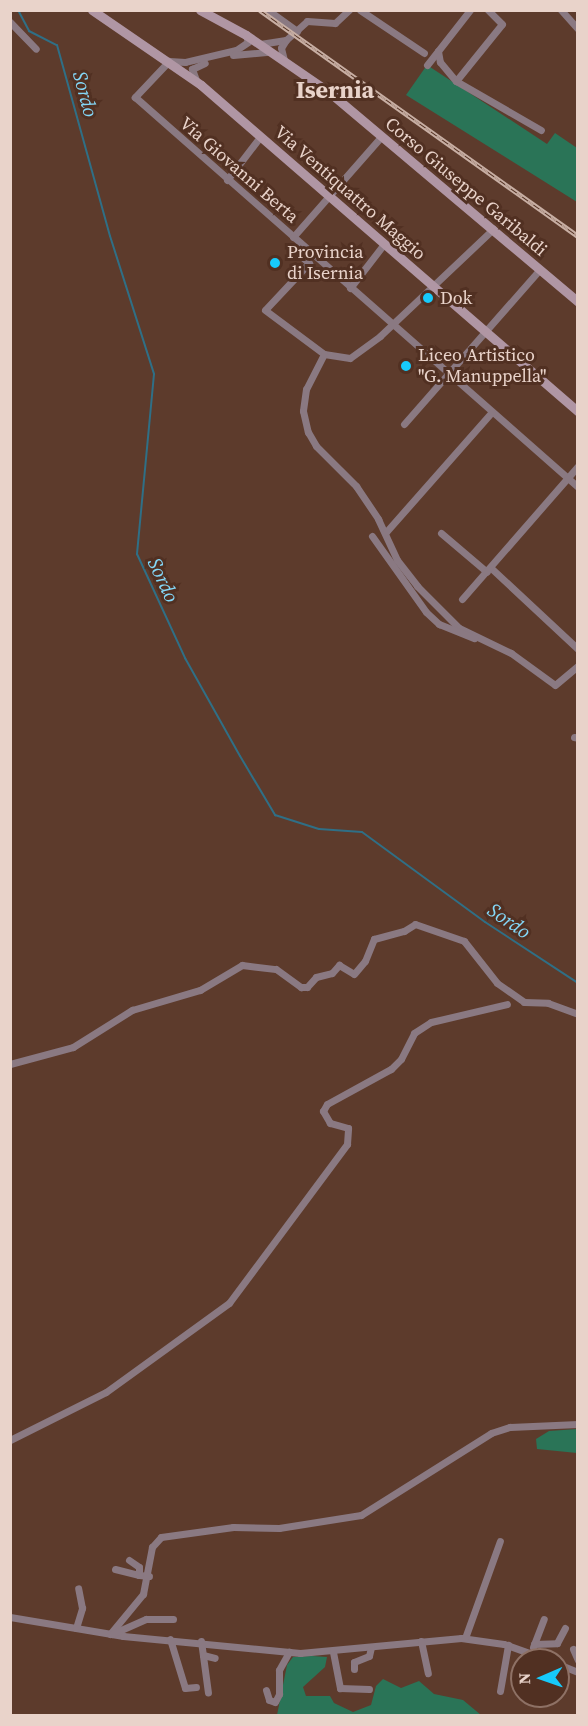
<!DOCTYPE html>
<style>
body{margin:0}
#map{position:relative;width:588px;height:1726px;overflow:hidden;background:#5d3b2c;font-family:"Source Serif 4",serif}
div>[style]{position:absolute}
.green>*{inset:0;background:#2a7457}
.stream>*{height:2px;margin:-1px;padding:0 1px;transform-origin:1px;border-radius:1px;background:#2f6f86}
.minor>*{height:7px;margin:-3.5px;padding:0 3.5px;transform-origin:3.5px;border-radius:3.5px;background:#8a7982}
.secondary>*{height:9px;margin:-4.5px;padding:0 4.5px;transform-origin:4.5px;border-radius:4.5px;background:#b096a4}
.rail>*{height:4.5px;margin-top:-2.25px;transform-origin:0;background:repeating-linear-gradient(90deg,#513022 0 7px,#c8afa4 0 14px);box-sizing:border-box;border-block:2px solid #c8afa4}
.dots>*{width:16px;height:16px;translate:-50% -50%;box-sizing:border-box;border:3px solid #513022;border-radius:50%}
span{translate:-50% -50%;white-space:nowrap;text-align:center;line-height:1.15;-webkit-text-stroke:6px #513022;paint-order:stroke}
.street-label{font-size:18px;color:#e9d3ca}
.poi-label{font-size:18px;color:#e9d3ca}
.left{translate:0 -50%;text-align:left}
.water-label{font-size:20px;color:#84d7f7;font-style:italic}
.district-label{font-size:24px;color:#e9d3ca;font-weight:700}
.frame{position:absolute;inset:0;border:12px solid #e9d3ca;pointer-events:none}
.north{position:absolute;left:510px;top:1648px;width:60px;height:60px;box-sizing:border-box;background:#513022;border:2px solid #8e7165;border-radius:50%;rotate:268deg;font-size:16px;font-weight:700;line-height:24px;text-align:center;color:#e9d3ca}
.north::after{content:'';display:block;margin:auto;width:21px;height:27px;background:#17cafb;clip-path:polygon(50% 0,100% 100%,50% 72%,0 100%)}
</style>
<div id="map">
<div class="green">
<div style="clip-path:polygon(427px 65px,547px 144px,555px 133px,577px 148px,577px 202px,406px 95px)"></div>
<div style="clip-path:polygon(577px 1429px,577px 1453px,537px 1449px,536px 1439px,549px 1431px)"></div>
<div style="clip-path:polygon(312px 1656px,327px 1657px,325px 1667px,303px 1687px,306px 1696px,330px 1696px,334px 1703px,353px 1712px,371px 1705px,376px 1686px,383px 1679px,401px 1688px,419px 1681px,434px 1694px,463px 1700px,481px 1715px,277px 1715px,287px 1665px,293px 1657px)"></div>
</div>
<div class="stream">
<div style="left:18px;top:10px;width:24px;rotate:62deg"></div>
<div style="left:29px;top:31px;width:31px;rotate:27deg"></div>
<div style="left:57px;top:45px;width:198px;rotate:74.5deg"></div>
<div style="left:110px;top:236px;width:145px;rotate:72.3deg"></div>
<div style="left:154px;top:374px;width:181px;rotate:95.4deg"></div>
<div style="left:137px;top:554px;width:115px;rotate:65.2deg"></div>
<div style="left:185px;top:658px;width:112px;rotate:60.7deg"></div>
<div style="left:240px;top:756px;width:69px;rotate:59.3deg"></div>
<div style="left:275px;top:815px;width:46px;rotate:17.7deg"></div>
<div style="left:319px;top:829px;width:43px;rotate:4deg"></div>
<div style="left:362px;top:832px;width:152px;rotate:36.2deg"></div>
<div style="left:485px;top:922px;width:111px;rotate:33.3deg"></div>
</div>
<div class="minor">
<div style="left:268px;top:10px;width:36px;rotate:36deg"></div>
<div style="left:360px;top:10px;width:77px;rotate:33.9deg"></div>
<div style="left:561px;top:10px;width:25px;rotate:48deg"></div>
<div style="left:10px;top:22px;width:37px;rotate:46deg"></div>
<div style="left:246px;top:35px;width:7px;rotate:74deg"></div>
<div style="left:248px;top:42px;width:14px;rotate:146deg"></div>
<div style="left:236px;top:50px;width:52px;rotate:166.8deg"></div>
<div style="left:185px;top:62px;width:16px;rotate:-176deg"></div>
<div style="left:169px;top:61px;width:50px;rotate:133.4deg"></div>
<div style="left:135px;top:97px;width:590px;rotate:41.36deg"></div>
<div style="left:286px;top:40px;width:28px;rotate:-42deg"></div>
<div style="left:307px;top:21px;width:28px;rotate:4deg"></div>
<div style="left:335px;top:23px;width:19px;rotate:-43deg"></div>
<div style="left:260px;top:44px;width:26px;rotate:-9deg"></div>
<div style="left:286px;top:40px;width:9px;rotate:122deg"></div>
<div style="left:281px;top:48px;width:12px;rotate:76deg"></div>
<div style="left:438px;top:51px;width:11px;rotate:80deg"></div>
<div style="left:440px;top:62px;width:25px;rotate:50deg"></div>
<div style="left:456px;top:81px;width:98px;rotate:30deg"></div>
<div style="left:233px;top:55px;width:36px;rotate:-5deg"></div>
<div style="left:427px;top:65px;width:70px;rotate:-52deg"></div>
<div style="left:196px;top:80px;width:12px;rotate:-110deg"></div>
<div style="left:192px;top:69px;width:14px;rotate:-25deg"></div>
<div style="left:456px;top:81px;width:73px;rotate:-51.1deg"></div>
<div style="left:502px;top:24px;width:20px;rotate:-135deg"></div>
<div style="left:227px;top:180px;width:54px;rotate:-52.5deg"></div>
<div style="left:293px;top:237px;width:133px;rotate:-48.7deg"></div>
<div style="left:300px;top:243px;width:9px;rotate:131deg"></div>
<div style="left:294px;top:250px;width:20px;rotate:41deg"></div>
<div style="left:309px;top:263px;width:64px;rotate:133.1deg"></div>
<div style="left:265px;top:310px;width:74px;rotate:36.7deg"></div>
<div style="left:324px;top:354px;width:26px;rotate:9deg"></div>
<div style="left:350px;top:358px;width:37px;rotate:-36deg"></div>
<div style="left:380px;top:336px;width:156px;rotate:-43.4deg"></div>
<div style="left:350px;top:288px;width:56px;rotate:-52.3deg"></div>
<div style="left:324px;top:354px;width:39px;rotate:117deg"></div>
<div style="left:306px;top:389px;width:22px;rotate:98deg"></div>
<div style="left:303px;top:411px;width:22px;rotate:77deg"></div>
<div style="left:308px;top:432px;width:16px;rotate:60deg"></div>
<div style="left:316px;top:446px;width:57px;rotate:45deg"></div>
<div style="left:356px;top:486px;width:40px;rotate:56deg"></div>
<div style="left:378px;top:519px;width:45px;rotate:65.1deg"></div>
<div style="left:397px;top:560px;width:33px;rotate:52deg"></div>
<div style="left:417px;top:586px;width:59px;rotate:45deg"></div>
<div style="left:459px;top:628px;width:58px;rotate:25.7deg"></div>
<div style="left:511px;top:653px;width:54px;rotate:36deg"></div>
<div style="left:555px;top:685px;width:30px;rotate:-40deg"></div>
<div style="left:404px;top:424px;width:206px;rotate:-48.7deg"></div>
<div style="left:386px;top:532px;width:159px;rotate:-48.6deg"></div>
<div style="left:441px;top:533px;width:60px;rotate:40.3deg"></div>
<div style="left:372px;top:536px;width:93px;rotate:54.6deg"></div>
<div style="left:426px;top:612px;width:18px;rotate:43deg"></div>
<div style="left:439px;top:624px;width:38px;rotate:22deg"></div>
<div style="left:491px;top:568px;width:119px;rotate:43deg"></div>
<div style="left:462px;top:599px;width:176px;rotate:-48.9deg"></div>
<div style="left:574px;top:737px;width:4px;rotate:14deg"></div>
<div style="left:10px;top:1064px;width:65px;rotate:-15.1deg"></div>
<div style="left:73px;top:1047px;width:70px;rotate:-32.1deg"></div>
<div style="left:132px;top:1010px;width:71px;rotate:-16.4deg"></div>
<div style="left:200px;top:990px;width:49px;rotate:-30.8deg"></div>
<div style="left:242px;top:965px;width:34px;rotate:7deg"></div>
<div style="left:276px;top:969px;width:31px;rotate:36deg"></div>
<div style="left:301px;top:987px;width:6px"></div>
<div style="left:307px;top:987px;width:13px;rotate:-48deg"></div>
<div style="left:316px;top:977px;width:16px;rotate:-14deg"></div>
<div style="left:332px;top:973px;width:11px;rotate:-49deg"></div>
<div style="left:339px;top:965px;width:17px;rotate:31deg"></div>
<div style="left:354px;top:974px;width:17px;rotate:-50deg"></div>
<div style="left:365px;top:961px;width:24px;rotate:-68deg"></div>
<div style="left:374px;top:939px;width:31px;rotate:-15deg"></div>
<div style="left:404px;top:931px;width:13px;rotate:-32deg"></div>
<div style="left:415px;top:924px;width:52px;rotate:19.1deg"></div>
<div style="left:464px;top:941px;width:53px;rotate:51.8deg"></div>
<div style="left:497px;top:983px;width:33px;rotate:35deg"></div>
<div style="left:524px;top:1002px;width:24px;rotate:2deg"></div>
<div style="left:548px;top:1003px;width:32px;rotate:20deg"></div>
<div style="left:10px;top:1440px;width:107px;rotate:-26.6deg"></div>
<div style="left:106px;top:1392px;width:152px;rotate:-35.9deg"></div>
<div style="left:229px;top:1303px;width:198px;rotate:-53.4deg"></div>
<div style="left:347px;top:1144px;width:16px;rotate:-86deg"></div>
<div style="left:348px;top:1128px;width:19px;rotate:-164deg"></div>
<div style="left:330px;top:1123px;width:14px;rotate:-120deg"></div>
<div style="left:323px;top:1111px;width:8px;rotate:-60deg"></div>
<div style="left:327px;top:1104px;width:73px;rotate:-28.7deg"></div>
<div style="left:391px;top:1069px;width:14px;rotate:-45deg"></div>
<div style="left:401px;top:1059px;width:29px;rotate:-63deg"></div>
<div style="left:414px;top:1033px;width:20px;rotate:-33deg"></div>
<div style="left:431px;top:1022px;width:78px;rotate:-13.3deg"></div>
<div style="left:129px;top:1560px;width:12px;rotate:35deg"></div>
<div style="left:139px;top:1567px;width:8px;rotate:90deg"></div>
<div style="left:139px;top:1575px;width:10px;rotate:6deg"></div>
<div style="left:115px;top:1569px;width:25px;rotate:14deg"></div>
<div style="left:10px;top:1617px;width:115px;rotate:9.5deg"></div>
<div style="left:123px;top:1636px;width:178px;rotate:5.5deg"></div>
<div style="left:300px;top:1653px;width:162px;rotate:-5.3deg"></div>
<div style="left:461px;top:1638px;width:43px;rotate:7.9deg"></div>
<div style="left:504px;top:1644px;width:48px;rotate:19.6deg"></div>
<div style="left:76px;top:1628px;width:21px;rotate:-73deg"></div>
<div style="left:82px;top:1608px;width:20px;rotate:-101deg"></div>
<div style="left:110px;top:1634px;width:52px;rotate:-50.5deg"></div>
<div style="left:143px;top:1594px;width:48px;rotate:-79.2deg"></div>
<div style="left:152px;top:1547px;width:13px;rotate:-48deg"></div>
<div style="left:161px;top:1537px;width:73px;rotate:-7.9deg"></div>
<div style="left:233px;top:1527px;width:46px;rotate:1.2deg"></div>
<div style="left:279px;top:1528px;width:83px;rotate:-9deg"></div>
<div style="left:361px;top:1515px;width:154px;rotate:-32.2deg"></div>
<div style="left:491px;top:1433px;width:20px;rotate:-18deg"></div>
<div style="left:510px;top:1427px;width:68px;rotate:-2.5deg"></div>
<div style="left:112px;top:1634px;width:37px;rotate:-24deg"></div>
<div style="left:146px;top:1619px;width:27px"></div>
<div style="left:465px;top:1638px;width:103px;rotate:-70.2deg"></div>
<div style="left:170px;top:1639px;width:51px;rotate:73deg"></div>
<div style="left:185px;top:1688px;width:11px;rotate:-5deg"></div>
<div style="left:201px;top:1641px;width:52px;rotate:82.3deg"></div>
<div style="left:421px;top:1641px;width:33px;rotate:78deg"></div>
<div style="left:534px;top:1644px;width:23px;rotate:-2deg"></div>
<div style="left:557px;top:1643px;width:17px;rotate:-62deg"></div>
<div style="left:533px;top:1647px;width:30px;rotate:-69deg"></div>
<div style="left:573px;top:1649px;width:12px;rotate:66deg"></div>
<div style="left:333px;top:1652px;width:37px;rotate:79deg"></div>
<div style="left:340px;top:1688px;width:29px;rotate:2deg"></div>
<div style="left:203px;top:1655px;width:12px;rotate:14deg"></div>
<div style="left:558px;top:1664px;width:22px;rotate:22deg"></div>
<div style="left:354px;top:1669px;width:7px;rotate:-90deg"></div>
<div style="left:354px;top:1662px;width:16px;rotate:-22deg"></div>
<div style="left:369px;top:1656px;width:9px;rotate:-77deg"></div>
<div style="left:266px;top:1690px;width:10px;rotate:73deg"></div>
<div style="left:269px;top:1700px;width:6px;rotate:18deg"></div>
<div style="left:275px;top:1702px;width:9px;rotate:-63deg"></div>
<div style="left:279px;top:1694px;width:24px;rotate:-90deg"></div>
<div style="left:279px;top:1670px;width:21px;rotate:-61deg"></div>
<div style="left:500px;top:1691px;width:47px;rotate:-80.1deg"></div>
</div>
<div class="secondary">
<div style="left:92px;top:10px;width:132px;rotate:34.5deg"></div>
<div style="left:201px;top:85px;width:499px;rotate:40.9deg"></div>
<div style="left:200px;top:10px;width:52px;rotate:28.5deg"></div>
<div style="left:246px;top:35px;width:101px;rotate:34.5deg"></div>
<div style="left:329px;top:92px;width:326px;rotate:40.1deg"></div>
</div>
<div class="rail">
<div style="left:260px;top:10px;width:390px;rotate:35.4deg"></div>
</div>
<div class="dots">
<div style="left:275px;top:263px;background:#17cafb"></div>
<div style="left:428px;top:298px;background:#17cafb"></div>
<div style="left:406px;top:366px;background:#17cafb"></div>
</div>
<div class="street-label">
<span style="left:239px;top:170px;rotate:41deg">Via Giovanni Berta</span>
<span style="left:466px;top:187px;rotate:40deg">Corso Giuseppe Garibaldi</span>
<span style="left:350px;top:193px;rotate:41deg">Via Ventiquattro Maggio</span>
</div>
<div class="poi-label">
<span class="left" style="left:287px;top:263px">Provincia<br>di Isernia</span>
<span class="left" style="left:440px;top:298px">Dok</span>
<span class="left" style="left:418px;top:366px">Liceo Artistico<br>"G. Manuppella"</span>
</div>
<div class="water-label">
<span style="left:85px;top:94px;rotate:75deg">Sordo</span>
<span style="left:163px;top:580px;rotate:65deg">Sordo</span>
<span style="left:509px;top:921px;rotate:34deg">Sordo</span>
</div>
<div class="district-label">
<span style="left:335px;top:90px">Isernia</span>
</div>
<div class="frame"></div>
<div class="north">N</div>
</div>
